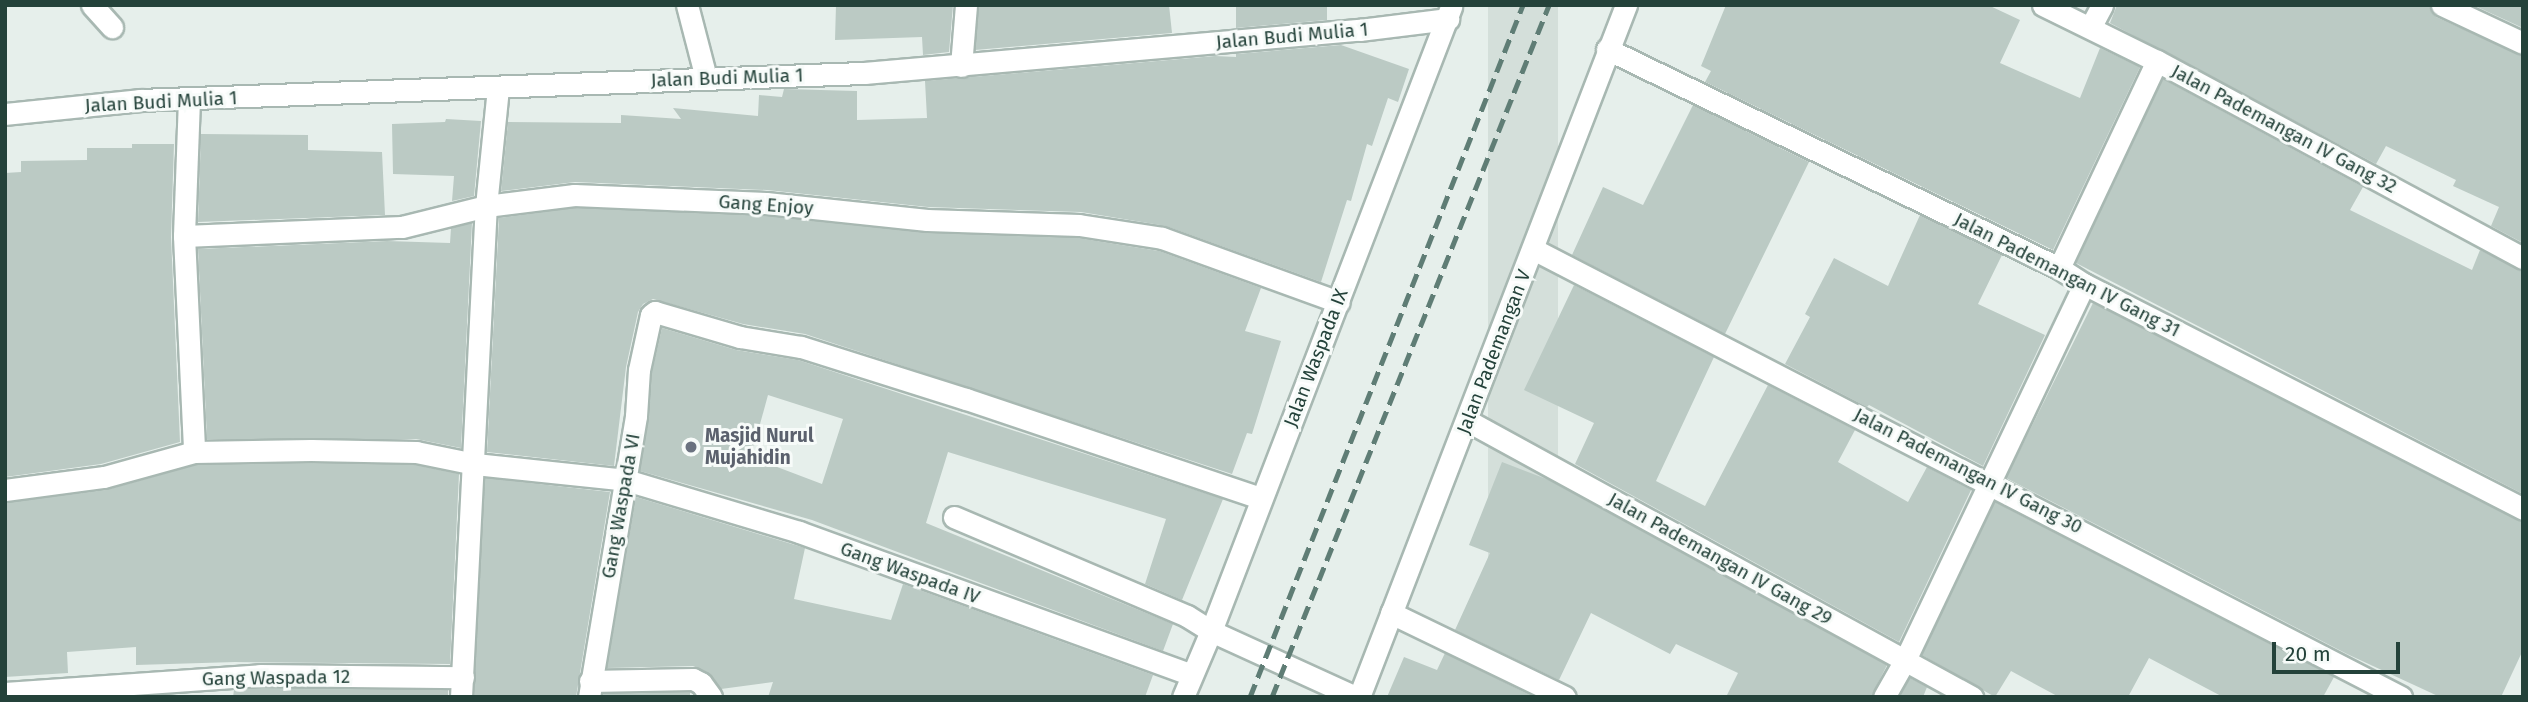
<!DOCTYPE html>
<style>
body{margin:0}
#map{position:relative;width:2528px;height:702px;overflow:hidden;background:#e6efeb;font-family:"Fira Sans",sans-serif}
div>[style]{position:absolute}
.built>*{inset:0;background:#d4dfda;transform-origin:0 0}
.building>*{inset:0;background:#bbcac4}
.roads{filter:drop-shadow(2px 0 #a8b8b2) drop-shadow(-2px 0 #a8b8b2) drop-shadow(0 2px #a8b8b2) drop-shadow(0 -2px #a8b8b2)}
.lane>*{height:21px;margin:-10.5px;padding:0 10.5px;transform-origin:10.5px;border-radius:10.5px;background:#fff}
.street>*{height:21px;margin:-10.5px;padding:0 10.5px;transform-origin:10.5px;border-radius:10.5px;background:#fff}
.rail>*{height:5px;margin-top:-2.5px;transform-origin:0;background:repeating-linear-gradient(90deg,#5f7d75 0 14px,transparent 0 21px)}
.dots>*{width:19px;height:19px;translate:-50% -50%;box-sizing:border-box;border:4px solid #f7fbf9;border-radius:50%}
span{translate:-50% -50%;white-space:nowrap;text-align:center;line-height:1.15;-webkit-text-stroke:6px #f7fbf9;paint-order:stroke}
.street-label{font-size:19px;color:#24423a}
.worship-label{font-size:19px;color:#5b616d;font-weight:700}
.left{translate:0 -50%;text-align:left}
.frame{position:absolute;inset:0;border:7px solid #24423a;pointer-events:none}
.scale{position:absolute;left:2272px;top:642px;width:128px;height:32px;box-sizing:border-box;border:4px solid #24423a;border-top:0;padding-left:9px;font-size:21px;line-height:24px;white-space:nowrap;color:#24423a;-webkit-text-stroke:5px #f7fbf9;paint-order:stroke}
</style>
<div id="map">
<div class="built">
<div style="left:1488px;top:5px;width:70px;height:618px"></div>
</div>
<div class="building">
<div style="clip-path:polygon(836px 5px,953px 5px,949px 52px,923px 55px,922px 37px,835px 40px)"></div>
<div style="clip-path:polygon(979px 5px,1169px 5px,1172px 33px,975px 50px)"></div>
<div style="clip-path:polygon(1236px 5px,1327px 5px,1327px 20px,1236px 28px)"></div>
<div style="clip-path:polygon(1726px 5px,1988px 5px,2020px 20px,2000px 63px,2080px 98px,2100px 48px,2140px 67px,2053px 250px,1705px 82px,1711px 71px,1701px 66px)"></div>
<div style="clip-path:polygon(2117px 5px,2429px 5px,2436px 17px,2523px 56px,2523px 243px,2491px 226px,2499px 207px,2453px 186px,2456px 180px,2386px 146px,2376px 164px,2110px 23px)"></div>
<div style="clip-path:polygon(2473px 5px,2523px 5px,2523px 28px)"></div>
<div style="clip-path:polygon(1341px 45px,1409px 69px,1398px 102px,1388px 98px,1372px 146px,1367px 144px,1351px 201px,1347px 200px,1321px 282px,1166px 226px,1081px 212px,928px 207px,767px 190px,575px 182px,501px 191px,508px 122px,621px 123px,621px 115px,681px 119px,673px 108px,758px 116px,759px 95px,782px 97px,784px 89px,857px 91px,857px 120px,927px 118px,925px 81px,1215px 56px,1236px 57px,1236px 54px)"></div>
<div style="clip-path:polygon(2163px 79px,2363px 187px,2350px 210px,2472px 270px,2480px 250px,2523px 271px,2523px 494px,2076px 263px)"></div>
<div style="clip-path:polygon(1693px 105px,1809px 162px,1725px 334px,1572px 255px,1603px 187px,1643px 205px)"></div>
<div style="clip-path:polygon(446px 119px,481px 121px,474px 196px,452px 201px,454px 176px,393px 174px,392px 124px,445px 122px)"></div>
<div style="clip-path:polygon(201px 134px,308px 135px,308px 150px,382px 152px,385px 215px,198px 222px)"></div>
<div style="clip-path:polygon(132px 144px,174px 144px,171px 237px,180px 442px,101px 464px,5px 477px,5px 173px,21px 172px,21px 161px,87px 160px,87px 148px,132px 148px)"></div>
<div style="clip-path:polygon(575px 208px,765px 216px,926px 233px,1078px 238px,1159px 251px,1261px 288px,1245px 331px,1281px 341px,1252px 434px,1247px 433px,1232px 474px,805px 334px,743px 324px,653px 299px,643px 304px,638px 312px,626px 367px,614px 466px,487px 452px,499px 218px)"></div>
<div style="clip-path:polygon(1920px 215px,2002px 255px,1978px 304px,2045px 335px,1983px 466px,1869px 405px,1867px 407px,1785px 364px,1810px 317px,1805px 314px,1834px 258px,1888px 286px)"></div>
<div style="clip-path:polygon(472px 223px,461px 448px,416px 439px,207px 439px,198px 249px,387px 241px,450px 243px,451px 228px)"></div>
<div style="clip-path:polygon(1574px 285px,1714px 357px,1656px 481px,1705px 506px,1768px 385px,1855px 430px,1838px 462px,1908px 502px,1927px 467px,1971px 490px,1899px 642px,1575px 464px,1594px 423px,1524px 390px)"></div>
<div style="clip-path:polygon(2093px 303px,2523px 522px,2523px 650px,2501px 697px,2440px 697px,2347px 654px,2006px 478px)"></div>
<div style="clip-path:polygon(evenodd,662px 328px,736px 350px,798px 360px,1223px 499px,1182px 600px,1145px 584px,1166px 519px,948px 452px,926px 523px,1173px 624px,1163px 651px,812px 520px,640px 471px,649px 418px,652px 372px,662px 328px,768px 395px,843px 419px,822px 484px,751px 457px,768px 395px)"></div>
<div style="clip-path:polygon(1502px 462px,1549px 480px,1887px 665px,1871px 697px,1726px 697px,1738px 673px,1676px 644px,1670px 654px,1591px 613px,1559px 680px,1455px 630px,1490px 553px,1469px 545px)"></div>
<div style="clip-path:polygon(311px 463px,415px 465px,459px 474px,450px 664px,235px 662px,136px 665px,136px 647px,67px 652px,68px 673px,5px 677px,5px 503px,106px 490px,196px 465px)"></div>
<div style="clip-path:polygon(485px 478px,610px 492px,576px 697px,474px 697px)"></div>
<div style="clip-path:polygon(636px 497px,805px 548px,794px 599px,891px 620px,903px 584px,1153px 675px,1145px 697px,768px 697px,773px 682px,721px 689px,707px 672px,693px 666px,607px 668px)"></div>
<div style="clip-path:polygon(1995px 502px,2334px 677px,2323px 697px,2223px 697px,2149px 658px,2128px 697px,2059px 697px,2011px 671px,1995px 697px,1922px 655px)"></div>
<div style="clip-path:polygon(1445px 653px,1534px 697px,1387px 697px,1404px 657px,1437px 670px)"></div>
<div style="clip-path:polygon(1910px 678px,1927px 687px,1923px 697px,1899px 697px)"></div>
<div style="clip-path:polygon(260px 688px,448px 690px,448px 697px,233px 697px,234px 690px)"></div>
<div style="clip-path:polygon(690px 692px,690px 697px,602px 697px,603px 694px)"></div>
</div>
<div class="roads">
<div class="lane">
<div style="left:92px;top:5px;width:30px;rotate:48deg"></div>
<div style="left:954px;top:517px;width:253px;rotate:23deg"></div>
<div style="left:1187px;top:616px;width:28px;rotate:32deg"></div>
</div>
<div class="street">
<div style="left:687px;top:5px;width:75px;rotate:75.4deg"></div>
<div style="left:2043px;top:5px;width:127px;rotate:26.2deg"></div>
<div style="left:2157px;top:61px;width:416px;rotate:28.3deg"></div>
<div style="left:2442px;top:5px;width:89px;rotate:25.1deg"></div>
<div style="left:2091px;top:26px;width:24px;rotate:-62deg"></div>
<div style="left:1607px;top:49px;width:502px;rotate:25.85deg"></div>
<div style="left:2059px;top:268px;width:30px;rotate:33deg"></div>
<div style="left:2084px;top:284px;width:493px;rotate:27.1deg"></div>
<div style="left:961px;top:66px;width:61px;rotate:-85.3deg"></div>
<div style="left:189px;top:99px;width:137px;rotate:92.1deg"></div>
<div style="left:184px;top:236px;width:216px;rotate:87.3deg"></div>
<div style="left:5px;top:114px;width:136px;rotate:-5.9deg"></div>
<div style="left:140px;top:100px;width:725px;rotate:-2.14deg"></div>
<div style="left:864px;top:73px;width:498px;rotate:-5deg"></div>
<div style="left:1360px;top:30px;width:89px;rotate:-7.1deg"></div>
<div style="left:184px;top:236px;width:218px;rotate:-2.4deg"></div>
<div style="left:402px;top:227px;width:87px;rotate:-14deg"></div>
<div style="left:486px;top:206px;width:89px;rotate:-7.1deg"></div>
<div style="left:574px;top:195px;width:192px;rotate:2.4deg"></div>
<div style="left:766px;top:203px;width:162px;rotate:6deg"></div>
<div style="left:927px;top:220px;width:152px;rotate:1.9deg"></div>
<div style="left:1079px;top:225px;width:84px;rotate:8.9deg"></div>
<div style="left:1162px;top:238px;width:188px;rotate:19.9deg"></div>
<div style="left:1533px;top:249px;width:977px;rotate:27.3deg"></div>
<div style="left:2059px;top:268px;width:229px;rotate:-64.7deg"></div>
<div style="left:1468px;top:421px;width:575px;rotate:28.71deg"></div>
<div style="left:5px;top:490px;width:100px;rotate:-7.5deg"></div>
<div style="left:104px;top:477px;width:93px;rotate:-15.5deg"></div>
<div style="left:194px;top:452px;width:117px;rotate:-1deg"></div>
<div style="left:311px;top:450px;width:105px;rotate:1.1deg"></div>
<div style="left:416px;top:452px;width:60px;rotate:11.5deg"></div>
<div style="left:475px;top:464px;width:152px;rotate:6deg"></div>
<div style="left:626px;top:480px;width:181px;rotate:16.7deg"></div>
<div style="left:799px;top:532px;width:417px;rotate:20deg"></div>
<div style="left:1391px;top:613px;width:193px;rotate:25.8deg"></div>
<div style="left:1211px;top:631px;width:159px;rotate:24.5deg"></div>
<div style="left:590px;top:681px;width:103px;rotate:-1.1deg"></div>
<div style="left:693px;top:679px;width:9px;rotate:27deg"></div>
<div style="left:701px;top:683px;width:17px;rotate:54deg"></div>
<div style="left:5px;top:693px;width:256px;rotate:-4deg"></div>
<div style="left:260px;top:675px;width:203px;rotate:0.6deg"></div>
<div style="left:461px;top:697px;width:492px;rotate:-87.1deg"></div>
<div style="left:486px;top:206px;width:119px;rotate:-84.2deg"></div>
<div style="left:589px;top:697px;width:285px;rotate:-80.5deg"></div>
<div style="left:636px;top:416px;width:46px;rotate:-86.3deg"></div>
<div style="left:639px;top:370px;width:56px;rotate:-77.7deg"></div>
<div style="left:651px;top:315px;width:5px;rotate:-37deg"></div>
<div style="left:655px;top:312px;width:89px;rotate:16.4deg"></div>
<div style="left:740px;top:337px;width:62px;rotate:9.3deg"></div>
<div style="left:801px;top:347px;width:173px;rotate:17.5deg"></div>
<div style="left:966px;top:399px;width:311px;rotate:18.6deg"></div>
<div style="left:1183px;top:697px;width:72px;rotate:-67deg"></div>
<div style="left:1211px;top:631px;width:669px;rotate:-68.96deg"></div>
<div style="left:1359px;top:697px;width:742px;rotate:-68.9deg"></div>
<div style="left:1884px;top:697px;width:43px;rotate:-60.4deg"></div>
<div style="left:1905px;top:660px;width:416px;rotate:-64.5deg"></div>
</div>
</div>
<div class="rail">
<div style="left:1250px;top:697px;width:744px;rotate:-68.47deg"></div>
<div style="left:1272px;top:697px;width:745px;rotate:-68.18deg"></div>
</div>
<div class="dots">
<div style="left:691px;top:447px;background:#6b7280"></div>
</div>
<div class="street-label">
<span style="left:1292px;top:36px;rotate:-5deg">Jalan Budi Mulia 1</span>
<span style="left:727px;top:78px;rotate:-2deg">Jalan Budi Mulia 1</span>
<span style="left:161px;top:102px;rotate:-3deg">Jalan Budi Mulia 1</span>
<span style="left:2284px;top:129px;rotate:28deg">Jalan Pademangan IV Gang 32</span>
<span style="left:766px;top:205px;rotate:4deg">Gang Enjoy</span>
<span style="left:2067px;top:275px;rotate:27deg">Jalan Pademangan IV Gang 31</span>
<span style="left:1494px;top:352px;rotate:-69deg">Jalan Pademangan V</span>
<span style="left:1316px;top:358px;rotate:-69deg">Jalan Waspada IX</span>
<span style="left:1968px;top:471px;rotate:27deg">Jalan Pademangan IV Gang 30</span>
<span style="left:621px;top:506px;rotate:-80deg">Gang Waspada VI</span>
<span style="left:1720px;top:559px;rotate:29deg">Jalan Pademangan IV Gang 29</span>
<span style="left:910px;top:573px;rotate:20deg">Gang Waspada IV</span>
<span style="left:276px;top:678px;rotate:-1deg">Gang Waspada 12</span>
</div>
<div class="worship-label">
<span class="left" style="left:705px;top:447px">Masjid Nurul<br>Mujahidin</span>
</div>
<div class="frame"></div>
<div class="scale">20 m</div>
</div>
